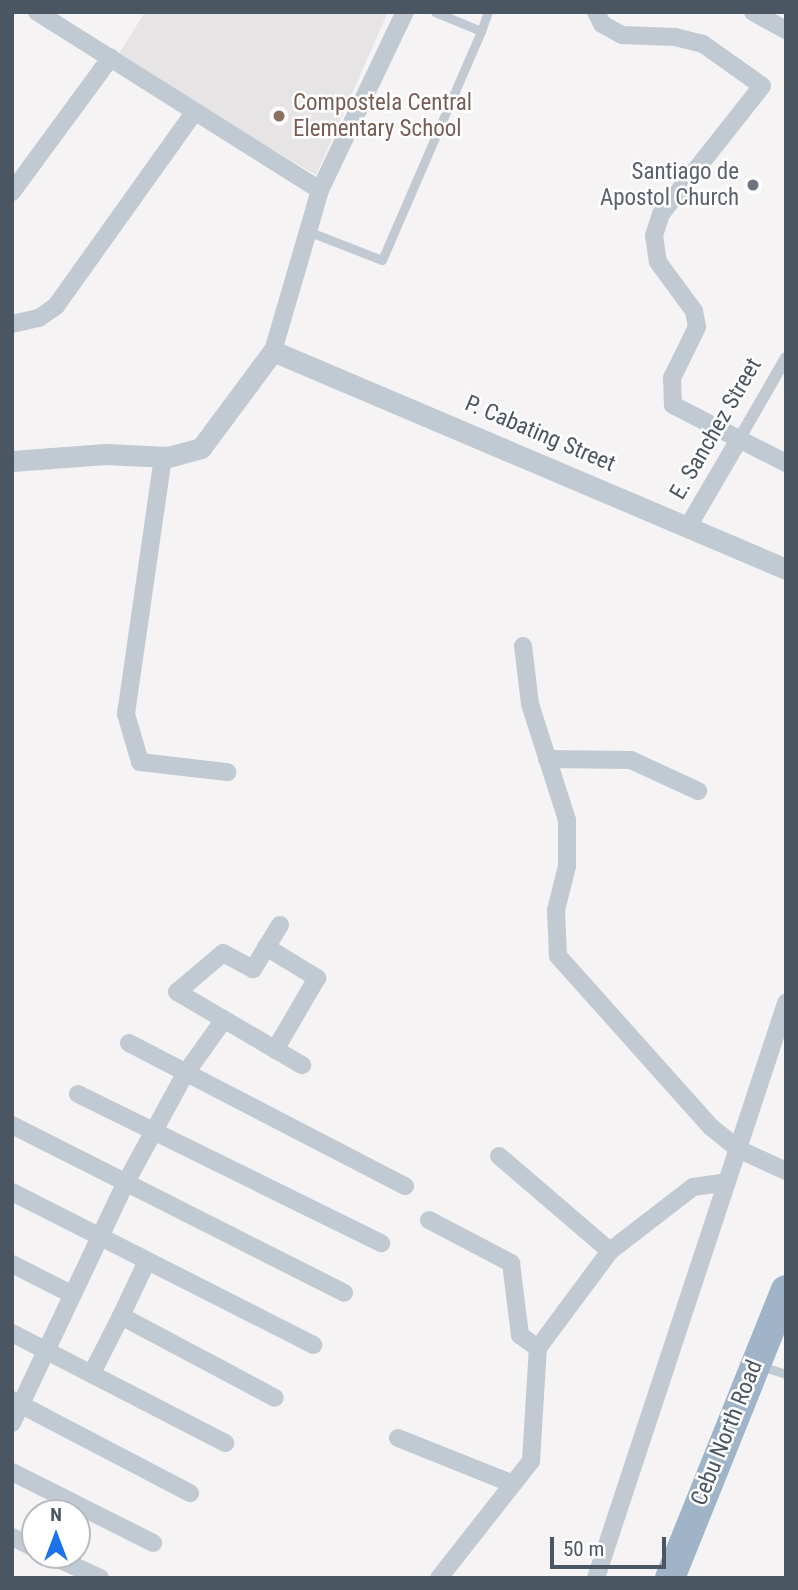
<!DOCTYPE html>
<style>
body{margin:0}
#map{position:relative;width:798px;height:1590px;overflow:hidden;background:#f5f3f3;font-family:"Roboto Condensed",sans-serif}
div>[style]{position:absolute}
.education>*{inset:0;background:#e6e4e5}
.service>*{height:9px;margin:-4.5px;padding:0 4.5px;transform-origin:4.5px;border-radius:4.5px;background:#c1cad2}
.pedestrian>*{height:12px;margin:-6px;padding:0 6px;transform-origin:6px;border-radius:6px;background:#c1cad2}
.minor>*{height:18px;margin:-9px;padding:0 9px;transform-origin:9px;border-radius:9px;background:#c1cad2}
.tertiary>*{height:21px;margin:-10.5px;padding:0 10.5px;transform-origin:10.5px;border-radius:10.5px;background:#c1cad2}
.trunk>*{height:30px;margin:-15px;padding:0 15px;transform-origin:15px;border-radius:15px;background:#9fb4c9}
.dots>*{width:19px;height:19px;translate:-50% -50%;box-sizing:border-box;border:4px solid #fff;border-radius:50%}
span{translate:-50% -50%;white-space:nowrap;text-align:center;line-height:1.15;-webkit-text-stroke:5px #fff;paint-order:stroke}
.education-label{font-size:23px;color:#785e54}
.left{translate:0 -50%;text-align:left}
.worship-label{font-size:23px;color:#5b616d}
.right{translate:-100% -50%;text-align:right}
.street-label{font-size:23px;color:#4a5661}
.frame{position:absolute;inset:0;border:14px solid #4a5661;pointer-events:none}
.north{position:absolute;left:21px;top:1499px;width:70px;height:70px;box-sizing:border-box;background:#fff;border:2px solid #b7bbc0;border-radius:50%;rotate:0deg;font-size:19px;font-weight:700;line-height:28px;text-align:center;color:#4a5661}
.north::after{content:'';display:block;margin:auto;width:24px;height:32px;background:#1a73e8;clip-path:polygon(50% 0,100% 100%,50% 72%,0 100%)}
.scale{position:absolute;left:550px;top:1537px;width:116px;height:32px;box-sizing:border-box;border:4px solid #4a5661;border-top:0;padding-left:9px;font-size:21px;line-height:24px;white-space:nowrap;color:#4a5661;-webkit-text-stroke:5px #fff;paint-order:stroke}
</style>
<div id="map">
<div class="education">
<div style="clip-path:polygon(145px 12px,388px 12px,316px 175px,117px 57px)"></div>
</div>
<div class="service">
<div style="left:435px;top:12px;width:50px;rotate:22.4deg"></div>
<div style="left:481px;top:31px;width:20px;rotate:-70deg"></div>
<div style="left:310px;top:232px;width:77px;rotate:21.3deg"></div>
<div style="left:382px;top:260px;width:249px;rotate:-66.6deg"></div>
<div style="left:761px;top:1366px;width:26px;rotate:18deg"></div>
</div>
<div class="pedestrian">
<div style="left:738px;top:441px;width:96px;rotate:-60deg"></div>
</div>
<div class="minor">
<div style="left:37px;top:12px;width:334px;rotate:32.2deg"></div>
<div style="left:596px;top:12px;width:13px;rotate:63deg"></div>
<div style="left:602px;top:24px;width:23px;rotate:29deg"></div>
<div style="left:622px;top:35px;width:53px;rotate:2.2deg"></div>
<div style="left:675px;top:37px;width:29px;rotate:14deg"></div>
<div style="left:703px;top:44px;width:72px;rotate:35.4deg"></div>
<div style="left:762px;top:86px;width:163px;rotate:128.3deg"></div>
<div style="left:661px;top:214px;width:22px;rotate:108deg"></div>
<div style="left:654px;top:235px;width:27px;rotate:82deg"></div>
<div style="left:658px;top:262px;width:61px;rotate:53.7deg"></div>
<div style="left:694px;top:311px;width:16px;rotate:79deg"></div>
<div style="left:697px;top:327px;width:57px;rotate:116.1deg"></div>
<div style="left:672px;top:378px;width:27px;rotate:88deg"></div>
<div style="left:673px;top:405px;width:127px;rotate:27.2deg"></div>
<div style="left:753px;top:12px;width:38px;rotate:29deg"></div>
<div style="left:12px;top:192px;width:167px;rotate:-53.7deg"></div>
<div style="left:12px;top:324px;width:28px;rotate:-13deg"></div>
<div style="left:39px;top:318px;width:21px;rotate:-35deg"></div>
<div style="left:56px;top:306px;width:239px;rotate:-54.5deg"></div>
<div style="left:273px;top:351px;width:168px;rotate:-73.7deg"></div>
<div style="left:320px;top:190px;width:197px;rotate:-64.5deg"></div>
<div style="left:163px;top:457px;width:260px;rotate:98.2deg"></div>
<div style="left:126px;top:714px;width:50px;rotate:73.7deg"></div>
<div style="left:140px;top:762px;width:88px;rotate:6.6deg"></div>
<div style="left:689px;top:525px;width:97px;rotate:-59.7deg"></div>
<div style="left:523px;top:646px;width:58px;rotate:83.1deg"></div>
<div style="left:530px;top:704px;width:122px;rotate:72.3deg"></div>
<div style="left:567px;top:820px;width:46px;rotate:90deg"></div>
<div style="left:567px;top:866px;width:45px;rotate:104deg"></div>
<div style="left:556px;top:910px;width:46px;rotate:87.5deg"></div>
<div style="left:558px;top:956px;width:229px;rotate:48.2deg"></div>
<div style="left:711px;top:1127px;width:35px;rotate:39deg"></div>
<div style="left:738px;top:1149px;width:53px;rotate:24.6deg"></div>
<div style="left:547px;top:759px;width:84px;rotate:0.7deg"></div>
<div style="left:631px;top:760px;width:74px;rotate:24.8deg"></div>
<div style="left:280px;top:925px;width:52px;rotate:121.5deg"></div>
<div style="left:253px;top:969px;width:34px;rotate:-152deg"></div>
<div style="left:223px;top:953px;width:60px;rotate:139.7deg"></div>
<div style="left:177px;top:992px;width:145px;rotate:30.3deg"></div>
<div style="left:266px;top:947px;width:60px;rotate:31.3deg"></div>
<div style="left:317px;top:978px;width:83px;rotate:120.3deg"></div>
<div style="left:129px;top:1043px;width:311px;rotate:27.4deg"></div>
<div style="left:78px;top:1094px;width:338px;rotate:26.2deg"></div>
<div style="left:12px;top:1125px;width:372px;rotate:26.8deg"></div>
<div style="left:499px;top:1156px;width:146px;rotate:40.6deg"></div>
<div style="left:12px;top:1192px;width:338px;rotate:26.9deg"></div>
<div style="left:429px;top:1220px;width:93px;rotate:27.7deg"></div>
<div style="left:511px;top:1263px;width:73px;rotate:82.9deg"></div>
<div style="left:520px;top:1335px;width:22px;rotate:36deg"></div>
<div style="left:12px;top:1264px;width:68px;rotate:26.9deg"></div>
<div style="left:121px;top:1316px;width:61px;rotate:-64.7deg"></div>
<div style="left:12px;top:1333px;width:240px;rotate:27.3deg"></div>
<div style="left:92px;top:1373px;width:64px;rotate:-63deg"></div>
<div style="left:121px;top:1316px;width:174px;rotate:28deg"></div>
<div style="left:12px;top:1400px;width:201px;rotate:27.6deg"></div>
<div style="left:12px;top:1423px;width:264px;rotate:-64.7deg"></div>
<div style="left:125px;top:1184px;width:125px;rotate:-61.4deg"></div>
<div style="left:185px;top:1074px;width:65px;rotate:-54.4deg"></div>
<div style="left:398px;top:1438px;width:124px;rotate:21.8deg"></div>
<div style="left:12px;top:1472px;width:158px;rotate:26.7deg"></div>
<div style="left:12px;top:1537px;width:25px;rotate:26deg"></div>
<div style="left:50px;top:1555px;width:55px;rotate:24.7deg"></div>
<div style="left:439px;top:1578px;width:149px;rotate:-51.8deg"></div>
<div style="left:531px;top:1461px;width:113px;rotate:-86.5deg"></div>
<div style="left:538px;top:1348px;width:121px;rotate:-53.4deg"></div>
<div style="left:610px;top:1251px;width:105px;rotate:-37.6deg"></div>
<div style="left:693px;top:1187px;width:34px;rotate:-8deg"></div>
<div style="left:596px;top:1578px;width:606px;rotate:-71.71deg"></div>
</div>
<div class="tertiary">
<div style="left:12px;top:461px;width:94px;rotate:-4.3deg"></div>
<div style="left:106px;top:454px;width:62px;rotate:2.8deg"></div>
<div style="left:168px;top:457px;width:34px;rotate:-15deg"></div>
<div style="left:201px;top:448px;width:121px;rotate:-53.4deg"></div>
<div style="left:273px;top:351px;width:557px;rotate:23.02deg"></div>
</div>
<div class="trunk">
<div style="left:670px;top:1578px;width:310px;rotate:-68.1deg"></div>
</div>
<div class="dots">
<div style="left:279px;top:116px;background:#8d6e63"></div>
<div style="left:753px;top:185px;background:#6b7280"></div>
</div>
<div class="education-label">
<span class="left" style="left:293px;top:116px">Compostela Central<br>Elementary School</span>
</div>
<div class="worship-label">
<span class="right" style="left:739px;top:185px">Santiago de<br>Apostol Church</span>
</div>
<div class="street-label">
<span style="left:716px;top:429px;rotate:-60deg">E. Sanchez Street</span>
<span style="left:540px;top:434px;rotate:23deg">P. Cabating Street</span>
<span style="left:727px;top:1433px;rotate:-68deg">Cebu North Road</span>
</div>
<div class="frame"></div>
<div class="north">N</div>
<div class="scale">50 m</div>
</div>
